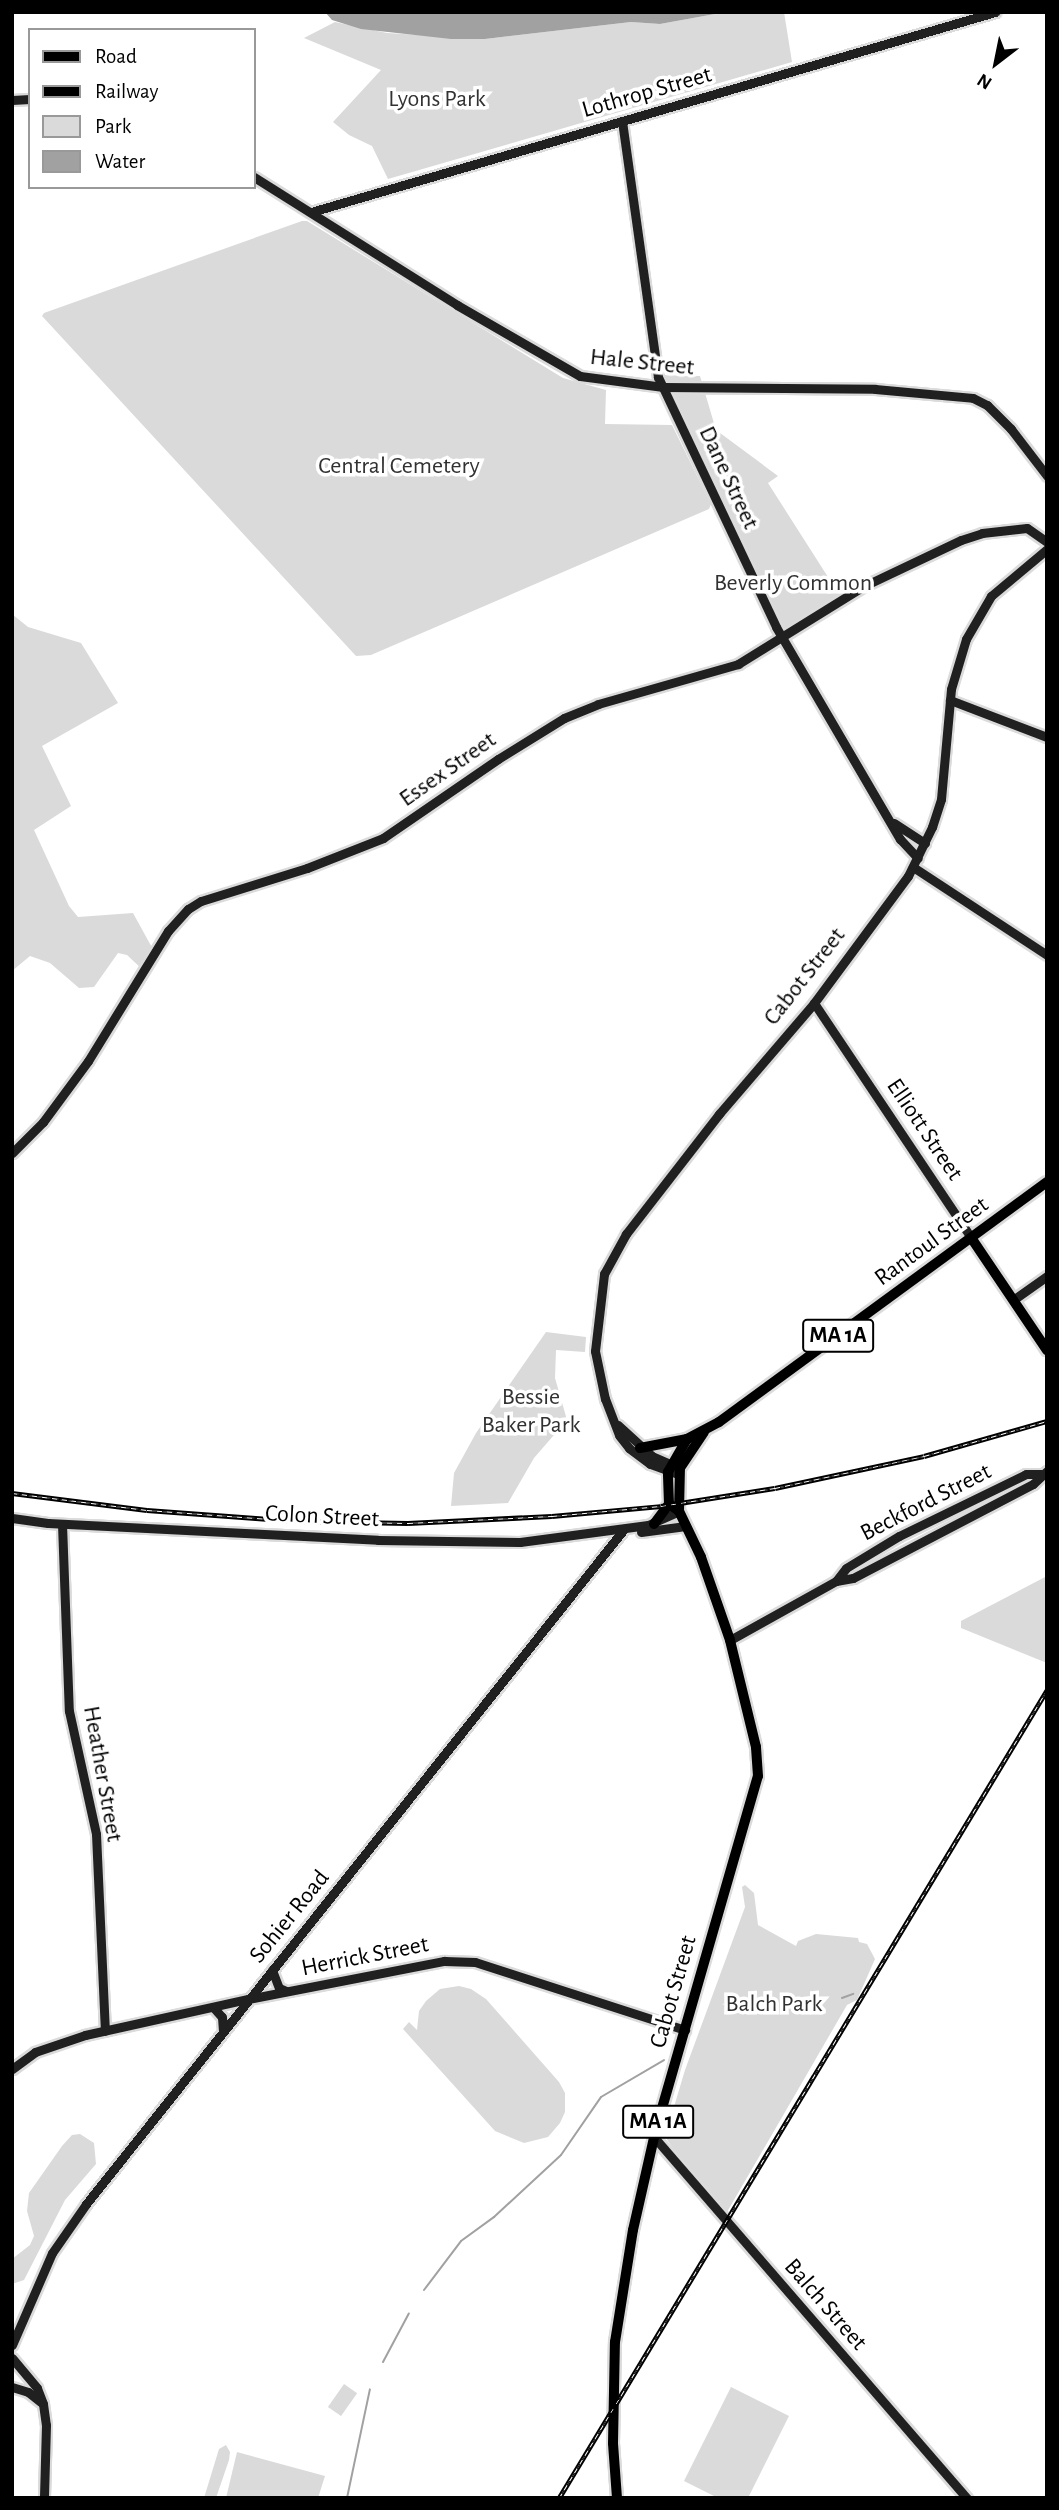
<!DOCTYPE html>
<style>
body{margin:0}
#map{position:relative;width:1059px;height:2510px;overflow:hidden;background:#fff;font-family:"Alegreya Sans",sans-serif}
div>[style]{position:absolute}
.green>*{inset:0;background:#dadada;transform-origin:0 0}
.water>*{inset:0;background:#a1a1a1}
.stream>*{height:2px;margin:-1px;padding:0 1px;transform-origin:1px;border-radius:1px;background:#a1a1a1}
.roads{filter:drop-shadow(2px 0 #dbdbdb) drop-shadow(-2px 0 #dbdbdb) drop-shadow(0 2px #dbdbdb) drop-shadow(0 -2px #dbdbdb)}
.secondary>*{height:9px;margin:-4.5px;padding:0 4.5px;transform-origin:4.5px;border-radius:4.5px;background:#202020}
.primary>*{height:10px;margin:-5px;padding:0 5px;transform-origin:5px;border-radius:5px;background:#000}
.highway>*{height:10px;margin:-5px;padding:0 5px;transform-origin:5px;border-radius:5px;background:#000}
.rail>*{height:4.5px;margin-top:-2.25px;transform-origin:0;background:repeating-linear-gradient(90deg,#fff 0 5px,#000 0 10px);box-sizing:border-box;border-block:2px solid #000}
span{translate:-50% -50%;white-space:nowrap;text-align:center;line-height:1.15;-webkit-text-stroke:7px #fff;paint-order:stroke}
.shield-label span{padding:2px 5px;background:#fff;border:2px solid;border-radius:5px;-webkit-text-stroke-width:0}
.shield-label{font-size:23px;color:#000;font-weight:700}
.street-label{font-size:24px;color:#000}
.park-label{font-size:24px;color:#313131}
.frame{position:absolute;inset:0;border:14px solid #000;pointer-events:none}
.legend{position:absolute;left:28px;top:28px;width:228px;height:161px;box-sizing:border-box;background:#fff;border:2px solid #999;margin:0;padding:9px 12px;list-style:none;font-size:21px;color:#000}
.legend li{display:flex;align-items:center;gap:14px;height:35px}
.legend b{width:35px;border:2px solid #999}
.north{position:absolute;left:961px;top:28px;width:70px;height:70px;-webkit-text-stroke:5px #fff;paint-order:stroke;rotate:212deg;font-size:19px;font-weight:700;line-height:28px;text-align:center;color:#000}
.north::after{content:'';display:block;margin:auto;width:24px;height:32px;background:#000;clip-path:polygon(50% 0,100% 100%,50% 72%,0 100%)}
</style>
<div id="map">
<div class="green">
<div style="clip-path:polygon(726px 12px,784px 12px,792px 62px,388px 179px,372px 146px,349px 135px,333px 122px,381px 70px,304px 38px,335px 22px,387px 33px,485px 39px,631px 22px,660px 24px)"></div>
<div style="clip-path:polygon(302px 221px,307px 221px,563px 378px,606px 390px,605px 424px,672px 425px,711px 504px,709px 509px,371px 655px,356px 656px,42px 316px,44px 313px)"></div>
<div style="clip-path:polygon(661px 375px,700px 376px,716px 430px,778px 476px,768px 483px,842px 599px,780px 634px)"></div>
<div style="clip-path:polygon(12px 614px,28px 627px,81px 643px,118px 703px,42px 746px,71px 806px,34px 830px,69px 906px,78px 917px,133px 913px,155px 953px,143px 970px,127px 955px,118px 953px,94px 987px,79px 988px,50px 963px,30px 956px,12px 971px)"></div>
<div style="clip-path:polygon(546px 1332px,586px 1337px,585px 1352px,556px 1350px,555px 1378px,567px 1420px,534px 1458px,508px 1503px,451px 1506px,454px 1473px,476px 1433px)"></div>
<div style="clip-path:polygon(1047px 1576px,1047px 1663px,961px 1628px,961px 1621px)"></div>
<div style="clip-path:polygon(745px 1885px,754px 1893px,758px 1925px,796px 1946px,798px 1941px,816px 1934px,858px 1938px,859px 1942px,867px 1944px,875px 1959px,857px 2000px,847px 2005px,727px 2212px,679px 2157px,665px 2137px,685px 2070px,745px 1907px,742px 1887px)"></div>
<div style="clip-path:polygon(459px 1986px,471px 1989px,486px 1999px,559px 2082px,565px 2093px,565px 2112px,560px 2123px,548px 2137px,524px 2143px,495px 2131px,403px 2029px,409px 2022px,417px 2030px,419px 2011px,426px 2001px,440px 1989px)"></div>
<div style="clip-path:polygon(80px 2134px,94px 2143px,96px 2164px,65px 2200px,24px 2280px,12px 2284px,12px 2259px,30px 2245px,34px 2236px,27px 2211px,29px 2193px,62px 2146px,72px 2135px)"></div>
<div style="left:344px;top:2384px;width:16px;height:28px;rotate:35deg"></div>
<div style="clip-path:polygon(731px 2387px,789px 2416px,748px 2498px,718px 2498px,684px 2481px)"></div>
<div style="clip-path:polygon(226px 2445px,230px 2452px,229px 2460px,216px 2498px,204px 2498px,219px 2449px)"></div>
<div style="clip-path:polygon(237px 2452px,325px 2476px,318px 2498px,226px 2498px)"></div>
</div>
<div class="water">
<div style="clip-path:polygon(325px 12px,726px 12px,660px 24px,631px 22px,485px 39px,451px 39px,361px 29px,332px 20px)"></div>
</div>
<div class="stream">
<div style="left:842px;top:1998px;width:12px;rotate:-20deg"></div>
<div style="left:424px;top:2290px;width:61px;rotate:-52.9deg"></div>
<div style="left:461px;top:2241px;width:41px;rotate:-36deg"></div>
<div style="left:494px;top:2217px;width:91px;rotate:-42.8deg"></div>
<div style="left:561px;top:2155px;width:70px;rotate:-55.4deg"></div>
<div style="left:601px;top:2097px;width:73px;rotate:-30.4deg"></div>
<div style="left:383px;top:2362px;width:55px;rotate:-62deg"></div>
<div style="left:347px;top:2498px;width:111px;rotate:-78.1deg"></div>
</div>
<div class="roads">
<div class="secondary">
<div style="left:12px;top:100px;width:18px;rotate:-3deg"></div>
<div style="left:622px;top:121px;width:259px;rotate:82deg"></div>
<div style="left:658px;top:377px;width:276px;rotate:64.7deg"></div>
<div style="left:776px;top:627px;width:246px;rotate:59.7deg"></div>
<div style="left:900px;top:839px;width:26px;rotate:47deg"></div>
<div style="left:254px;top:177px;width:240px;rotate:32.2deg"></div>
<div style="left:457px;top:305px;width:142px;rotate:30deg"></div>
<div style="left:580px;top:376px;width:84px;rotate:7.5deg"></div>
<div style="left:663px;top:387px;width:212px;rotate:0.5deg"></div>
<div style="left:875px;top:389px;width:98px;rotate:5.2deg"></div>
<div style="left:973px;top:398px;width:16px;rotate:27deg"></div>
<div style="left:987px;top:405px;width:34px;rotate:45deg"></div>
<div style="left:1011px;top:429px;width:59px;rotate:52.5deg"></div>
<div style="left:311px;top:212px;width:713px;rotate:-16.3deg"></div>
<div style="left:950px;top:700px;width:104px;rotate:20.9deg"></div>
<div style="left:894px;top:823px;width:37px;rotate:33deg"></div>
<div style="left:913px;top:867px;width:160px;rotate:33.3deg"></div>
<div style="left:814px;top:1003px;width:284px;rotate:56.2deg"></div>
<div style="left:12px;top:1153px;width:44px;rotate:-45deg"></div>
<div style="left:43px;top:1122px;width:76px;rotate:-53.6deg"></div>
<div style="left:88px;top:1061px;width:153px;rotate:-58.4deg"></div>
<div style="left:168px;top:931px;width:30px;rotate:-48deg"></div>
<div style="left:188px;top:909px;width:15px;rotate:-32deg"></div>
<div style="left:201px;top:901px;width:111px;rotate:-17.3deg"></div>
<div style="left:307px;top:868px;width:82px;rotate:-21.5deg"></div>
<div style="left:383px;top:838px;width:140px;rotate:-34.5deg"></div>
<div style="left:498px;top:759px;width:78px;rotate:-31.8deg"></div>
<div style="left:564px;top:718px;width:37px;rotate:-22deg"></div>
<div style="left:598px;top:704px;width:146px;rotate:-15.9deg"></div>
<div style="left:738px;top:664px;width:148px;rotate:-31.8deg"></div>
<div style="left:864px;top:586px;width:107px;rotate:-25.4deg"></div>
<div style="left:961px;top:540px;width:22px;rotate:-18deg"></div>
<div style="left:982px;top:533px;width:45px;rotate:-6.3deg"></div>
<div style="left:1027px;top:528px;width:24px;rotate:35deg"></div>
<div style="left:1013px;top:1300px;width:42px;rotate:-35.2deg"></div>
<div style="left:618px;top:1425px;width:46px;rotate:42.4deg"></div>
<div style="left:652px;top:1456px;width:27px;rotate:24deg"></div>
<div style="left:678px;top:1474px;width:30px;rotate:-160deg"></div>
<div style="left:650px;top:1464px;width:26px;rotate:-143deg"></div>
<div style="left:629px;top:1448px;width:16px;rotate:-128deg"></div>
<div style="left:619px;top:1435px;width:39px;rotate:-111deg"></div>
<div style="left:605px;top:1399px;width:49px;rotate:-101.8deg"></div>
<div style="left:595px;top:1351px;width:78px;rotate:-83.3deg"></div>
<div style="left:604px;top:1274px;width:46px;rotate:-61.2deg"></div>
<div style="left:626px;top:1234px;width:152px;rotate:-52.2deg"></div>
<div style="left:719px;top:1114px;width:146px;rotate:-49.4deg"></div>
<div style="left:814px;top:1003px;width:158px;rotate:-53.5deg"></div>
<div style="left:908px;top:876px;width:55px;rotate:-63.9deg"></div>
<div style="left:932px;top:827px;width:29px;rotate:-72deg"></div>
<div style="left:941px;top:799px;width:110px;rotate:-84.8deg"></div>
<div style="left:951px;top:689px;width:52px;rotate:-73.3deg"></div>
<div style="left:966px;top:639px;width:50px;rotate:-59.8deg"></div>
<div style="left:991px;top:596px;width:73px;rotate:-40deg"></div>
<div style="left:12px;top:1518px;width:36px;rotate:8deg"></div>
<div style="left:48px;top:1523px;width:330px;rotate:2.9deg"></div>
<div style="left:378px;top:1540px;width:142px;rotate:0.8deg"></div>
<div style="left:520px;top:1542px;width:129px;rotate:-7.6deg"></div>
<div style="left:648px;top:1525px;width:34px;rotate:-24deg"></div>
<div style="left:62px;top:1524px;width:187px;rotate:87.9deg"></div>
<div style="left:69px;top:1711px;width:126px;rotate:77.6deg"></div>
<div style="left:96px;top:1834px;width:197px;rotate:87.4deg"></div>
<div style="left:641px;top:1532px;width:45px;rotate:-7.6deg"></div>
<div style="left:836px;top:1581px;width:16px;rotate:-52deg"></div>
<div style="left:846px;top:1568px;width:62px;rotate:-31.1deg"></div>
<div style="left:899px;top:1536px;width:141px;rotate:-26deg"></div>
<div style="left:1026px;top:1474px;width:15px"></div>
<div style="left:730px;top:1640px;width:121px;rotate:-29.1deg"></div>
<div style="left:836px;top:1581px;width:17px;rotate:-10deg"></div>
<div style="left:853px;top:1578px;width:203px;rotate:-27.6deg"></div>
<div style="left:1033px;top:1484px;width:19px;rotate:-43deg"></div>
<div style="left:272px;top:1970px;width:19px;rotate:69deg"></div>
<div style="left:279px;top:1988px;width:8px;rotate:23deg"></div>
<div style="left:213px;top:2007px;width:13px;rotate:48deg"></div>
<div style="left:222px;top:2017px;width:13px;rotate:86deg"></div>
<div style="left:12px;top:2069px;width:29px;rotate:-36deg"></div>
<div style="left:35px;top:2052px;width:53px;rotate:-18.8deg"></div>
<div style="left:85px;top:2035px;width:167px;rotate:-12.5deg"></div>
<div style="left:248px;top:1999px;width:200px;rotate:-11deg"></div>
<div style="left:444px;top:1961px;width:31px;rotate:2deg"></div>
<div style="left:475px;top:1962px;width:221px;rotate:17.9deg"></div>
<div style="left:654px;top:2137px;width:478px;rotate:49.1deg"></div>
<div style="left:12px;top:2345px;width:100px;rotate:-66.5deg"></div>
<div style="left:52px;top:2253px;width:60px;rotate:-55.2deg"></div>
<div style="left:86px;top:2204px;width:863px;rotate:-51.44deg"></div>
<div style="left:12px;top:2358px;width:39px;rotate:50deg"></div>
<div style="left:37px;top:2388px;width:17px;rotate:69deg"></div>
<div style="left:43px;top:2404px;width:21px;rotate:82deg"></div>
<div style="left:46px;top:2425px;width:73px;rotate:91.6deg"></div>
<div style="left:12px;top:2387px;width:17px;rotate:17deg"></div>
<div style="left:28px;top:2392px;width:16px;rotate:38deg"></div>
</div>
<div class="primary">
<div style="left:972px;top:1239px;width:134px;rotate:56deg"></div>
</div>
<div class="highway">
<div style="left:640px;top:1448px;width:48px;rotate:-10.8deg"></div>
<div style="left:679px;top:1511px;width:12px;rotate:-145deg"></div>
<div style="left:669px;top:1504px;width:32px;rotate:-92deg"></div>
<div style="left:668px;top:1472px;width:38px;rotate:-60deg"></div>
<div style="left:687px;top:1439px;width:36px;rotate:-28deg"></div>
<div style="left:719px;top:1422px;width:406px;rotate:-36.2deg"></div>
<div style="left:654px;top:1524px;width:25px;rotate:-53deg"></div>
<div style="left:617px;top:2498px;width:55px;rotate:-94.2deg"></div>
<div style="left:613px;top:2443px;width:101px;rotate:-88.9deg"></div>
<div style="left:615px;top:2342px;width:113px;rotate:-80.9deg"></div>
<div style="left:633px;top:2230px;width:104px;rotate:-77.2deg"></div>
<div style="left:656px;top:2129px;width:367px;rotate:-73.9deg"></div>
<div style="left:758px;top:1776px;width:29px;rotate:-94deg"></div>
<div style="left:756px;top:1747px;width:110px;rotate:-103.7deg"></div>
<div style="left:730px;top:1640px;width:88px;rotate:-109.3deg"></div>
<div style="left:701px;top:1557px;width:51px;rotate:-115.6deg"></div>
<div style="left:679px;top:1511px;width:43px;rotate:-88.7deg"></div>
<div style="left:680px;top:1468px;width:43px;rotate:-56.3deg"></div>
</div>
</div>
<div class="rail">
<div style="left:12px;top:1493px;width:136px;rotate:7.2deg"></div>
<div style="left:147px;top:1510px;width:150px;rotate:4.2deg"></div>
<div style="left:297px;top:1521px;width:111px;rotate:1deg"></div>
<div style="left:408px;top:1523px;width:144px;rotate:-2.8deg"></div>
<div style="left:552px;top:1516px;width:109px;rotate:-5.2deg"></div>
<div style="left:661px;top:1506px;width:115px;rotate:-9deg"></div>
<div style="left:775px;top:1488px;width:152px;rotate:-12.1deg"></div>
<div style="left:924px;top:1456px;width:128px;rotate:-15.9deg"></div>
<div style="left:559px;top:2498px;width:944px;rotate:-58.87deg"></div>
</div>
<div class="shield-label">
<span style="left:838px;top:1336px">MA 1A</span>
<span style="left:658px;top:2122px">MA 1A</span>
</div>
<div class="street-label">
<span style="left:647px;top:93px;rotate:-16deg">Lothrop Street</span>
<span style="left:642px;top:363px;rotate:6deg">Hale Street</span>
<span style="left:728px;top:478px;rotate:65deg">Dane Street</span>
<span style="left:448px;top:770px;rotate:-35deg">Essex Street</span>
<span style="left:805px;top:977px;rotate:-52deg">Cabot Street</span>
<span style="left:924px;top:1130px;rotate:56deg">Elliott Street</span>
<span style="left:932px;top:1242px;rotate:-36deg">Rantoul Street</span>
<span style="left:926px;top:1503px;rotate:-27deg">Beckford Street</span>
<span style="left:322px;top:1517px;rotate:3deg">Colon Street</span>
<span style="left:102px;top:1774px;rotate:80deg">Heather Street</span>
<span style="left:290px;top:1917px;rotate:-51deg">Sohier Road</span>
<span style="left:365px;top:1957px;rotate:-11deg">Herrick Street</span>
<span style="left:674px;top:1992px;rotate:-74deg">Cabot Street</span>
<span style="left:825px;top:2305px;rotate:49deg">Balch Street</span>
</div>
<div class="park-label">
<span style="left:437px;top:100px">Lyons Park</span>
<span style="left:399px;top:467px">Central Cemetery</span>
<span style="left:793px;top:584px">Beverly Common</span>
<span style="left:531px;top:1412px">Bessie<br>Baker Park</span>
<span style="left:774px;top:2005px">Balch Park</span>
</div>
<div class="frame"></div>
<ul class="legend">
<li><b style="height:9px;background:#000"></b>Road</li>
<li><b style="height:9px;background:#000"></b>Railway</li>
<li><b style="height:19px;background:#dadada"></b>Park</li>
<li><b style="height:19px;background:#a1a1a1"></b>Water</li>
</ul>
<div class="north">N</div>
</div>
